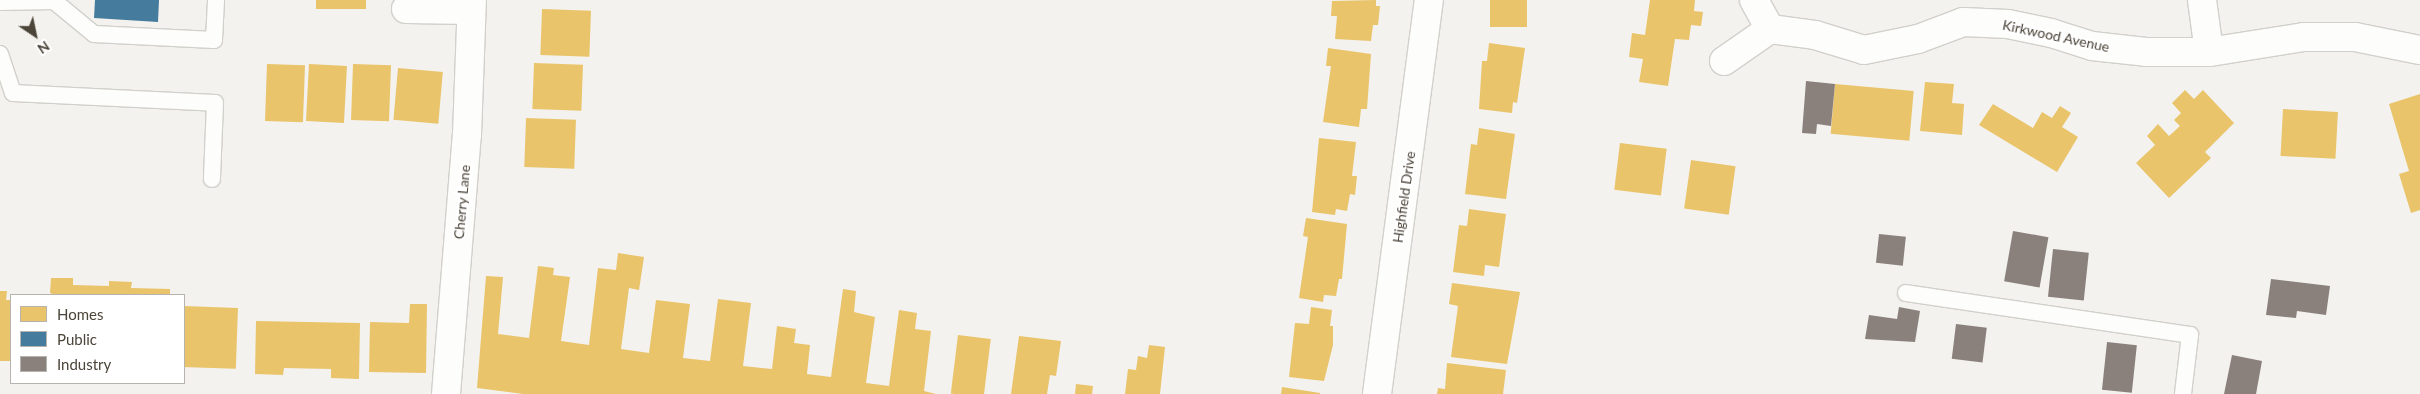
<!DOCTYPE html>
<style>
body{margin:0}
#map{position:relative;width:2420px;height:394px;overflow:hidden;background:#f4f2ee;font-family:Lato,sans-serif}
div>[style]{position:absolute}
.homes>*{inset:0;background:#e9c46a;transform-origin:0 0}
.public>*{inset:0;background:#457b9d}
.industry>*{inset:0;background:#8a817c;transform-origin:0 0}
.roads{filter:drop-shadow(1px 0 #d2d0cb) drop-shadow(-1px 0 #d2d0cb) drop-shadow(0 1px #d2d0cb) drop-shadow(0 -1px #d2d0cb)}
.service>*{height:16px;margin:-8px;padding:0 8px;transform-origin:8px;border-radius:8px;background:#fdfdfc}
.minor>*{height:28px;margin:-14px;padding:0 14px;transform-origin:14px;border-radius:14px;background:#fdfdfc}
span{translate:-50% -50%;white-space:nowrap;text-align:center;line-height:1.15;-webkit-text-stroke:5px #fff;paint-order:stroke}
.street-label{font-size:14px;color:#4b4439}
.legend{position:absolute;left:10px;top:294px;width:175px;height:90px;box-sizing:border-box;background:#fff;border:1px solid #b7b4b0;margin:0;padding:6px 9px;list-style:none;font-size:15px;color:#4b4439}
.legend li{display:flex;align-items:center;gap:10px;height:25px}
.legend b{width:25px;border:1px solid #b7b4b0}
.north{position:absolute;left:10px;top:10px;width:50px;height:50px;-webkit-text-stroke:4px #fff;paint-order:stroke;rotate:146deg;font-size:14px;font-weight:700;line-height:20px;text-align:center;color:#4b4439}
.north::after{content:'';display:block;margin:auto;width:18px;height:22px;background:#4b4439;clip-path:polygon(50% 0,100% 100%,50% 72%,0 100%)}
</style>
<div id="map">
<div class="homes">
<div style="left:316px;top:0;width:50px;height:9px"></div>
<div style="clip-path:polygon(1376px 0,1376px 6px,1380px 6px,1378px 25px,1373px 25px,1371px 41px,1335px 39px,1337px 16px,1331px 16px,1332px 1px)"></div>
<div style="left:1490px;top:0;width:37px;height:27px"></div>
<div style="clip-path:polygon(1650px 0,1695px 0,1694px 11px,1703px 12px,1701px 26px,1691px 25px,1689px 40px,1675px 39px,1668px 86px,1639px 82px,1643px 59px,1629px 57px,1632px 33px,1645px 35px)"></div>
<div style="left:542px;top:9px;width:49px;height:46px;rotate:2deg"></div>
<div style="clip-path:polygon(1489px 43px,1525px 48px,1517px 103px,1513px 102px,1512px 113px,1479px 109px,1482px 61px,1487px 61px)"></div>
<div style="clip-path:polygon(1328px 48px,1371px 54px,1367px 109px,1361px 109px,1359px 127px,1323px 122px,1331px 66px,1326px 66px)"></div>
<div style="left:534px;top:63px;width:49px;height:46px;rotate:2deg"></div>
<div style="left:267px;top:64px;width:38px;height:57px;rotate:2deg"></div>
<div style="left:309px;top:64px;width:38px;height:57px;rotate:3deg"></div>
<div style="left:353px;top:64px;width:38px;height:56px;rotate:2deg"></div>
<div style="left:398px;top:68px;width:45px;height:52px;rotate:5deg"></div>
<div style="clip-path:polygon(1925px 82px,1954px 84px,1952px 103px,1964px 104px,1962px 135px,1920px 131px)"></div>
<div style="left:1835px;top:84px;width:79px;height:50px;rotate:5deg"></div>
<div style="clip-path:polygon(2185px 90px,2194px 99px,2203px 90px,2234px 123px,2205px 152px,2211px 158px,2169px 198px,2136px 163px,2155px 145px,2147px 136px,2158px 124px,2169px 136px,2180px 126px,2174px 120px,2181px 113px,2172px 103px)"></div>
<div style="clip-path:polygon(2420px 94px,2420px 210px,2411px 213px,2399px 174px,2409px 171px,2389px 104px)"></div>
<div style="clip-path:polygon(1993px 104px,2033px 128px,2042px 112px,2052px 118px,2060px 106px,2071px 113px,2062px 127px,2078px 137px,2057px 172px,1979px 125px)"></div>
<div style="left:2283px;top:109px;width:55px;height:47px;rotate:3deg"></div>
<div style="left:526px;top:118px;width:50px;height:49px;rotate:2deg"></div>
<div style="clip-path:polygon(1479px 128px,1515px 134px,1506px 199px,1465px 194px,1471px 144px,1477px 145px)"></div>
<div style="clip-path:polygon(1319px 138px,1356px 142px,1352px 176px,1357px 176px,1355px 195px,1350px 194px,1347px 211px,1336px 209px,1335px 215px,1312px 212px)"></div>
<div style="left:1620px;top:143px;width:47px;height:47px;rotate:7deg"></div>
<div style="left:1691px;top:160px;width:45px;height:49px;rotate:8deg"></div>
<div style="clip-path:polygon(1469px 209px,1506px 214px,1499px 267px,1485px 265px,1484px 276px,1453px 272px,1459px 225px,1467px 226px)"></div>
<div style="clip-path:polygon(1306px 218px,1347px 224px,1342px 279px,1339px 279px,1336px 296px,1324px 295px,1323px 302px,1299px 298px,1308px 237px,1303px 236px)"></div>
<div style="clip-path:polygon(618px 253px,644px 257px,639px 290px,629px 288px,621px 349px,649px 353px,656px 300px,690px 304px,683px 358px,710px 361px,718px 299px,751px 303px,743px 366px,772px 369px,777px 326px,796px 329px,794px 343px,810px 345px,807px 374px,831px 377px,843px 289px,856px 291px,854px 312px,875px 317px,866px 383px,889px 386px,899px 310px,917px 313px,915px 329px,931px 331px,924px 391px,936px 394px,523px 394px,477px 388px,486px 276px,503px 277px,498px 334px,529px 338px,538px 266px,554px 268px,553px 275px,570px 277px,561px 341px,589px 345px,598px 268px,616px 270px)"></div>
<div style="clip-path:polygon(51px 278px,73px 278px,73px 285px,109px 286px,109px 281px,132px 282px,131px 288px,170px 289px,170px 295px,55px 295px,50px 293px)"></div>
<div style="clip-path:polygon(1452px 283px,1520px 292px,1507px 364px,1451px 357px,1458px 306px,1449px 304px)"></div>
<div style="clip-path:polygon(0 291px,7px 291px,6px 300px,11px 300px,11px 361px,0 361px)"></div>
<div style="clip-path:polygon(410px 304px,427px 304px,426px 373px,369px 372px,370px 322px,409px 323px)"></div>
<div style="left:184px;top:306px;width:54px;height:61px;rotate:2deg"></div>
<div style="clip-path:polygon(1311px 307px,1332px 310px,1330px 326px,1333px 326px,1333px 345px,1324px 381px,1289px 377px,1295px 323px,1309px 324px)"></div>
<div style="clip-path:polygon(256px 321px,360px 323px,359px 379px,331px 378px,331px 369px,284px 368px,283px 375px,255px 374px)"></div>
<div style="left:958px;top:335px;width:33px;height:59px;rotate:7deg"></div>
<div style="clip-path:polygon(1019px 336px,1061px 341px,1056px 376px,1050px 375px,1047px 394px,1011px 394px)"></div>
<div style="clip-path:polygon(1149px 345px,1165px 347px,1160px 394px,1125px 394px,1128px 369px,1136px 370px,1138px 356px,1147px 358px)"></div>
<div style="clip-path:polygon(1447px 363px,1506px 370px,1503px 394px,1437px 394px,1438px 388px,1445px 389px)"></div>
<div style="clip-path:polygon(1076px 384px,1093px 386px,1092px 394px,1075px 394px)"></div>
<div style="clip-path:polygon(1282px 387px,1320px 393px,1320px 394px,1281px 394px)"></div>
</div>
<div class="public">
<div style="clip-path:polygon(95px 0,159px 0,158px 22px,94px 18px)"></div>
</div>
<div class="industry">
<div style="clip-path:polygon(1806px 81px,1835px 84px,1831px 126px,1817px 124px,1816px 134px,1802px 133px)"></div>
<div style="left:2013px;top:231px;width:36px;height:51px;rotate:10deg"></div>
<div style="left:1879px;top:234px;width:27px;height:29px;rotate:6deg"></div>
<div style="left:2053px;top:249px;width:36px;height:48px;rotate:6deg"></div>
<div style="clip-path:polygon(2271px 279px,2330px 286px,2326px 315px,2297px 311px,2296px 318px,2266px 315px)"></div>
<div style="clip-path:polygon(1899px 307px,1920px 311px,1915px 342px,1865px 339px,1869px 315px,1897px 319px)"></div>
<div style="left:1956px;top:324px;width:31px;height:35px;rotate:7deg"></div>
<div style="left:2107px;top:342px;width:30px;height:48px;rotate:6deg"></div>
<div style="clip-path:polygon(2232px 355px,2262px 361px,2256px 394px,2224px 394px)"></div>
</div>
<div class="roads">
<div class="service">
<div style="left:0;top:2px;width:54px;rotate:-1.1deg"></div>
<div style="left:54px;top:1px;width:52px;rotate:39.5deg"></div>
<div style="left:94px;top:34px;width:120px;rotate:2.9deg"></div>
<div style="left:214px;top:40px;width:40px;rotate:-87.1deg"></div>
<div style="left:0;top:54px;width:41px;rotate:71.6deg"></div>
<div style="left:13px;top:93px;width:202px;rotate:2.8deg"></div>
<div style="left:215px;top:103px;width:76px;rotate:92.3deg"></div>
<div style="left:1906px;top:293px;width:287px;rotate:8.4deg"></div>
<div style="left:2190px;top:335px;width:59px;rotate:96.8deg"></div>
</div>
<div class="minor">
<div style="left:2202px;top:0;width:52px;rotate:82.3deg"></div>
<div style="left:406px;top:9px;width:65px;rotate:0.9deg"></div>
<div style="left:1770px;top:29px;width:45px;rotate:7.6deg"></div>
<div style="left:1815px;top:35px;width:51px;rotate:17deg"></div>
<div style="left:1864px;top:50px;width:55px;rotate:-11.5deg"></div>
<div style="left:1918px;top:39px;width:48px;rotate:-20.7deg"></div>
<div style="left:1963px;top:22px;width:45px;rotate:2.5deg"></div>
<div style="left:2008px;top:24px;width:44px;rotate:11.8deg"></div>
<div style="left:2051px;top:33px;width:43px;rotate:17.6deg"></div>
<div style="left:2092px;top:46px;width:54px;rotate:6.3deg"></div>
<div style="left:2146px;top:52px;width:63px"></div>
<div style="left:2209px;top:52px;width:96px;rotate:-9deg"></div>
<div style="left:2304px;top:37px;width:51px"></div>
<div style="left:2355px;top:37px;width:66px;rotate:11.3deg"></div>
<div style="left:1724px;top:61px;width:56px;rotate:-34.8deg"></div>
<div style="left:1770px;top:29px;width:33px;rotate:-119deg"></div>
<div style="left:446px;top:394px;width:260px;rotate:-85.4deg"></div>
<div style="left:467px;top:135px;width:135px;rotate:-87.9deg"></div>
<div style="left:1377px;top:394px;width:397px;rotate:-82.5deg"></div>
</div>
</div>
<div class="street-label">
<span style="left:2056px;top:36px;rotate:12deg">Kirkwood Avenue</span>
<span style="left:1404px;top:197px;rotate:-82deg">Highfield Drive</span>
<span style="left:462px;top:202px;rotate:-85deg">Cherry Lane</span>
</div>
<ul class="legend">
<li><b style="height:14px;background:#e9c46a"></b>Homes</li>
<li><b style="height:14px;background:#457b9d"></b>Public</li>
<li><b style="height:14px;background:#8a817c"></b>Industry</li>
</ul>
<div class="north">N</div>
</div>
